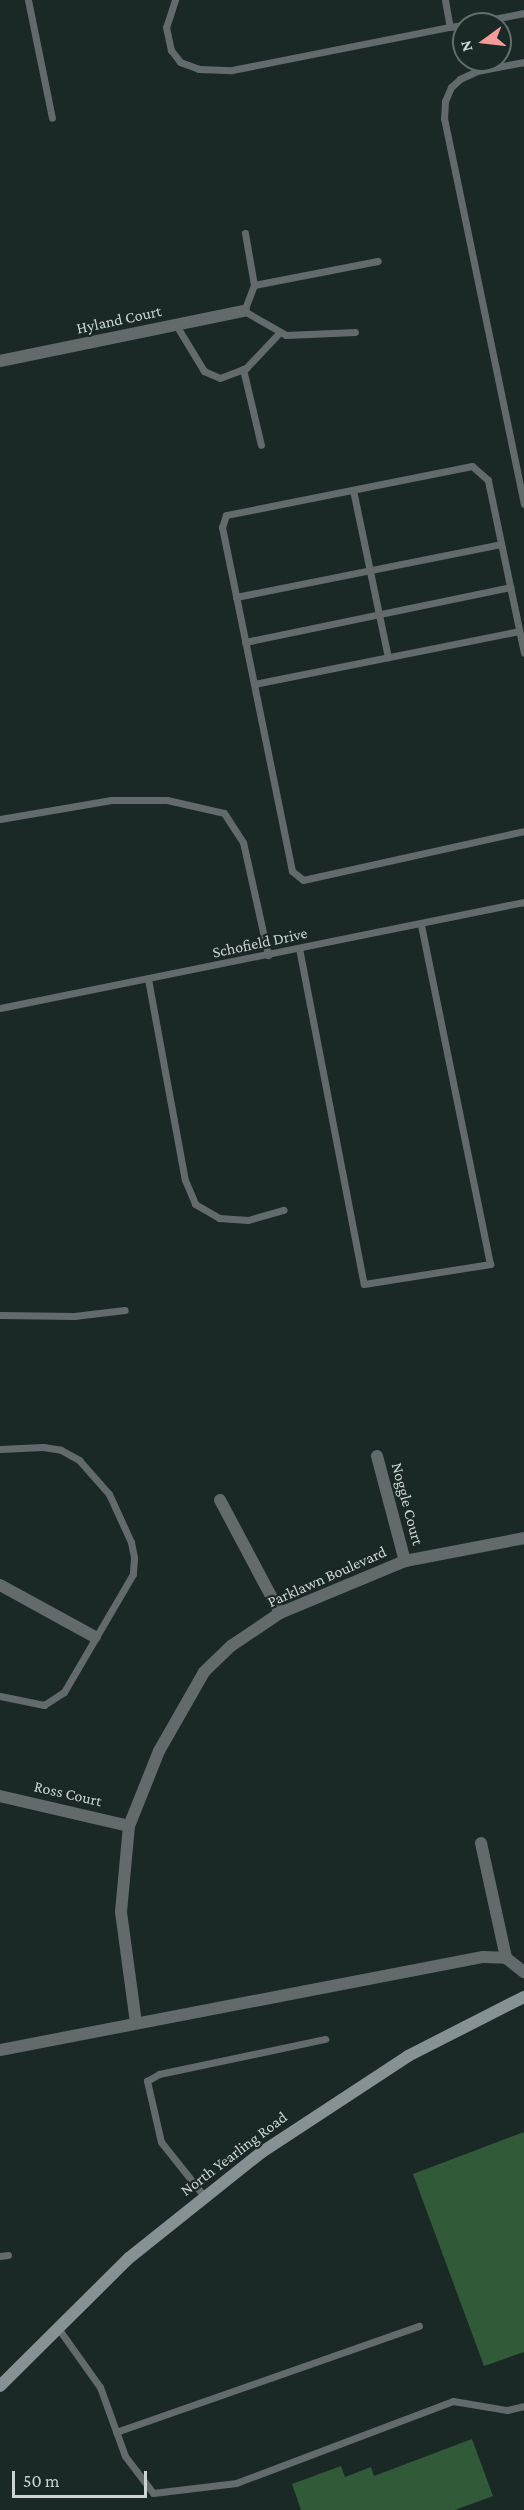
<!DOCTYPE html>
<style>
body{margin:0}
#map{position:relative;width:524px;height:2510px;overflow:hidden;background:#1a2926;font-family:"Crimson Pro",serif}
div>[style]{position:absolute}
.building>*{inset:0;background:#315a39}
.service>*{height:7px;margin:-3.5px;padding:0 3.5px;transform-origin:3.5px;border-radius:3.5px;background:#636a6c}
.minor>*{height:12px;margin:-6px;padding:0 6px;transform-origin:6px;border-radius:6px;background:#636a6c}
.secondary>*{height:12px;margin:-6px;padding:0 6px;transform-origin:6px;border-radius:6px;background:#869194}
span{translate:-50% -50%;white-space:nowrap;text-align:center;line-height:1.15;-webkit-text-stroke:4.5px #1a2926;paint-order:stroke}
.street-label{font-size:16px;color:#ccd5d3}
.north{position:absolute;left:452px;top:12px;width:60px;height:60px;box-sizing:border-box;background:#1a2926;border:2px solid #616e6b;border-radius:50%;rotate:255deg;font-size:16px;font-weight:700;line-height:24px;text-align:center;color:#ccd5d3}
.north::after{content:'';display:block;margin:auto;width:21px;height:27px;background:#f59b99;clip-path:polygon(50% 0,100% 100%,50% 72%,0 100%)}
.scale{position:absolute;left:12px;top:2471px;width:135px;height:27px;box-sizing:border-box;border:3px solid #ccd5d3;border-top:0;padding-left:8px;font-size:18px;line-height:21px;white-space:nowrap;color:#ccd5d3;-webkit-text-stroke:4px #1a2926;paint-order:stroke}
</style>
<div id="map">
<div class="building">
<div style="clip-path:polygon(524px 2132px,524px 2352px,484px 2366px,413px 2174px)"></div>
<div style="clip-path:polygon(472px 2439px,493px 2496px,455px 2510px,301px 2510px,292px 2484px,341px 2466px,345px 2477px,371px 2467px,374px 2476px)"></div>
</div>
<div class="service">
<div style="left:28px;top:0;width:120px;rotate:78.5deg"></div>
<div style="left:175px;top:0;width:28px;rotate:108deg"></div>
<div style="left:166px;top:27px;width:24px;rotate:78deg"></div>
<div style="left:171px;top:50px;width:15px;rotate:53deg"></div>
<div style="left:180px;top:62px;width:20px;rotate:20deg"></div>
<div style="left:199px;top:69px;width:33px;rotate:2deg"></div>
<div style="left:232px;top:70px;width:222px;rotate:-11.2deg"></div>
<div style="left:445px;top:0;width:27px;rotate:80deg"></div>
<div style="left:450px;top:27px;width:14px;rotate:-8deg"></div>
<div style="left:468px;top:24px;width:57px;rotate:-11.1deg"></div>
<div style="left:524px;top:62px;width:48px;rotate:169.2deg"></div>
<div style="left:477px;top:71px;width:19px;rotate:155deg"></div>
<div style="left:460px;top:79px;width:12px;rotate:138deg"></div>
<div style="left:451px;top:87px;width:15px;rotate:113deg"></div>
<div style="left:445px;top:101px;width:17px;rotate:93deg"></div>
<div style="left:444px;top:118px;width:394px;rotate:78.3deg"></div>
<div style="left:245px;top:233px;width:53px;rotate:80.2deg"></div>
<div style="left:254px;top:285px;width:28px;rotate:111deg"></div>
<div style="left:244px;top:311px;width:48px;rotate:29.7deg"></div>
<div style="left:286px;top:335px;width:69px;rotate:-2.5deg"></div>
<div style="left:254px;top:285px;width:126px;rotate:-11deg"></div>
<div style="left:176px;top:325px;width:54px;rotate:58.7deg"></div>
<div style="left:204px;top:371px;width:17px;rotate:24deg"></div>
<div style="left:220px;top:378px;width:28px;rotate:-21deg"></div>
<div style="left:246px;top:368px;width:48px;rotate:-46.7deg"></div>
<div style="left:243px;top:369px;width:78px;rotate:76.7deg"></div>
<div style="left:353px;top:490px;width:171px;rotate:78.2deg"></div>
<div style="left:236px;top:597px;width:270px;rotate:-11.3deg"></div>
<div style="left:245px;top:642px;width:271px;rotate:-11.7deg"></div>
<div style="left:524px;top:653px;width:177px;rotate:-101.8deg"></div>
<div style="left:488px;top:480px;width:21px;rotate:-139deg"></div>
<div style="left:472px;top:466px;width:251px;rotate:168.7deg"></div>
<div style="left:226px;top:515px;width:13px;rotate:108deg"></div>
<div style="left:222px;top:527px;width:351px;rotate:78.5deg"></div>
<div style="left:292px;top:871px;width:14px;rotate:39deg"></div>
<div style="left:303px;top:880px;width:226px;rotate:-12.5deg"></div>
<div style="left:254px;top:684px;width:270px;rotate:-11.3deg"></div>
<div style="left:0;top:819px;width:113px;rotate:-9.7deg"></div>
<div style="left:111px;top:800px;width:56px"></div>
<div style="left:167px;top:800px;width:58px;rotate:12.8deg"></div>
<div style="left:224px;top:813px;width:35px;rotate:57deg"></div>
<div style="left:243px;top:842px;width:116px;rotate:77.5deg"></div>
<div style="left:299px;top:948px;width:342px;rotate:79.1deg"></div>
<div style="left:364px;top:1284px;width:128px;rotate:-9deg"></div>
<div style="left:490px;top:1264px;width:347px;rotate:-101.5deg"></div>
<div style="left:148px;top:979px;width:204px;rotate:79.6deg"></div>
<div style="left:185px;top:1180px;width:26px;rotate:67deg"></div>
<div style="left:195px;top:1204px;width:28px;rotate:30deg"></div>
<div style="left:219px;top:1218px;width:29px;rotate:4deg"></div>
<div style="left:248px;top:1220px;width:37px;rotate:-16deg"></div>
<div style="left:0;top:1008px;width:535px;rotate:-11.44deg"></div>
<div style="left:0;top:1315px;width:74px;rotate:0.8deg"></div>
<div style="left:74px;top:1316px;width:51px;rotate:-6.7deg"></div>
<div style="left:0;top:1449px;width:43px;rotate:-2.7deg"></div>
<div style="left:43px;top:1447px;width:18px;rotate:9deg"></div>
<div style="left:61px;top:1450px;width:21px;rotate:29deg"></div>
<div style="left:79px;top:1460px;width:45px;rotate:48.6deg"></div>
<div style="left:109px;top:1494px;width:53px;rotate:65.4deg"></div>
<div style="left:131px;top:1542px;width:16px;rotate:79deg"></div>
<div style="left:134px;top:1558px;width:16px;rotate:94deg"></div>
<div style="left:133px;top:1574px;width:137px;rotate:120.3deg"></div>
<div style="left:64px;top:1692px;width:24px;rotate:147deg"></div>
<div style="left:44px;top:1705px;width:45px;rotate:-168.4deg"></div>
<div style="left:204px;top:2196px;width:69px;rotate:-128.5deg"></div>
<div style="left:161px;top:2142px;width:63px;rotate:-102.9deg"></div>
<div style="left:147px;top:2081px;width:14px;rotate:-30deg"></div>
<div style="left:159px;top:2074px;width:170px;rotate:-11.9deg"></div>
<div style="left:0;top:2256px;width:8px;rotate:-7deg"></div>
<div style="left:58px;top:2328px;width:72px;rotate:54.6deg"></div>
<div style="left:100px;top:2387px;width:73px;rotate:70.1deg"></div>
<div style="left:125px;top:2456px;width:46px;rotate:52.9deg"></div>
<div style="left:153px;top:2493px;width:84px;rotate:-6.9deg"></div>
<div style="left:236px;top:2483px;width:232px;rotate:-20.7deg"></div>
<div style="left:453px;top:2401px;width:55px;rotate:9.5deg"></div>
<div style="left:507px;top:2410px;width:17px;rotate:-13deg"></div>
<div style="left:116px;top:2432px;width:321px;rotate:-19.3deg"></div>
</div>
<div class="minor">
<div style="left:0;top:361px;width:249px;rotate:-11.6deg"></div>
<div style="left:377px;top:1456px;width:109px;rotate:75.1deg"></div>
<div style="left:220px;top:1500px;width:128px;rotate:62deg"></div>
<div style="left:0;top:1585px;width:108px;rotate:28.7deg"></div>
<div style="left:0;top:1796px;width:132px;rotate:13.1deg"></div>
<div style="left:481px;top:1843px;width:118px;rotate:77.7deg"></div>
<div style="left:136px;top:2023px;width:112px;rotate:-97.7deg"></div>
<div style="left:121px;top:1912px;width:86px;rotate:-84.7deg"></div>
<div style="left:129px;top:1826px;width:81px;rotate:-68.2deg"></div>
<div style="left:159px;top:1751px;width:91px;rotate:-60.3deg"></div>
<div style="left:204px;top:1672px;width:37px;rotate:-44deg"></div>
<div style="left:231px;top:1646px;width:59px;rotate:-34deg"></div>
<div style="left:280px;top:1613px;width:135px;rotate:-22.6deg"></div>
<div style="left:405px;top:1561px;width:121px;rotate:-10.9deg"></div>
<div style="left:0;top:2050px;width:492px;rotate:-10.9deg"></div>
<div style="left:483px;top:1957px;width:23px;rotate:2deg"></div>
<div style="left:506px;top:1958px;width:23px;rotate:38deg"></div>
</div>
<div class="secondary">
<div style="left:0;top:2386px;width:182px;rotate:-44.8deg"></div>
<div style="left:129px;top:2258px;width:170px;rotate:-38.6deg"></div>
<div style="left:262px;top:2152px;width:175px;rotate:-33.3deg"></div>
<div style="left:408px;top:2056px;width:130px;rotate:-27deg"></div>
</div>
<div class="street-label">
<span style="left:119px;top:320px;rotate:-12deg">Hyland Court</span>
<span style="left:260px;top:943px;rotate:-12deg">Schofield Drive</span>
<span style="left:407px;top:1504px;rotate:75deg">Noggle Court</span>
<span style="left:327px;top:1577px;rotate:-24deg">Parklawn Boulevard</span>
<span style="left:68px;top:1794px;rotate:13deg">Ross Court</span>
<span style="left:234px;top:2154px;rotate:-37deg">North Yearling Road</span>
</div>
<div class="north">N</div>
<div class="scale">50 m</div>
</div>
